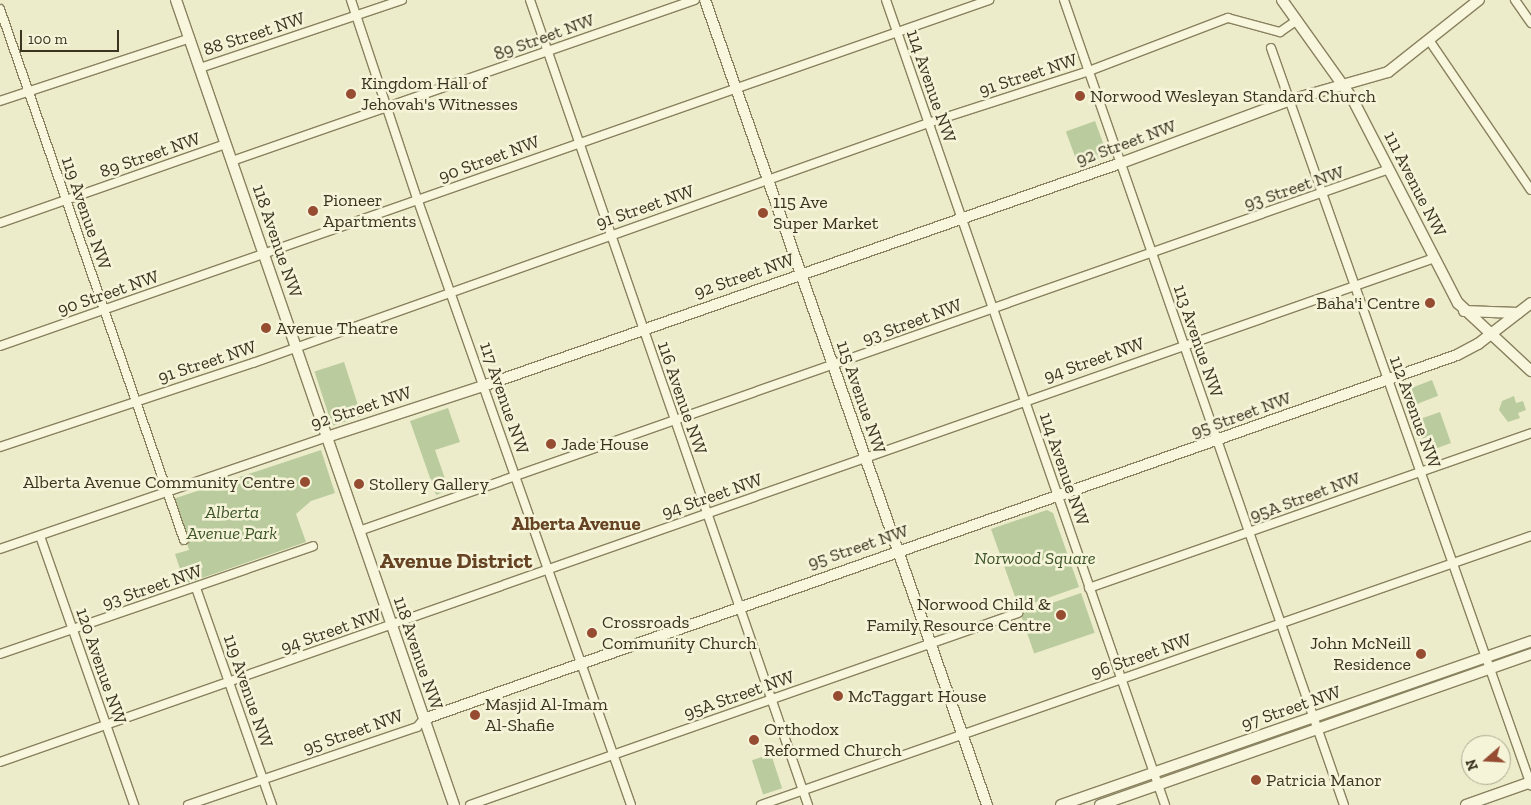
<!DOCTYPE html>
<style>
body{margin:0}
#map{position:relative;width:1531px;height:805px;overflow:hidden;background:#edecca;font-family:"Zilla Slab",serif}
div>[style]{position:absolute}
.green>*{inset:0;background:#bacb9e;transform-origin:0 0}
.roads{filter:drop-shadow(1px 0 #89815f) drop-shadow(-1px 0 #89815f) drop-shadow(0 1px #89815f) drop-shadow(0 -1px #89815f)}
.street>*{height:8px;margin:-4px;padding:0 4px;transform-origin:4px;border-radius:4px;background:#f8f7dd}
.secondary>*{height:10px;margin:-5px;padding:0 5px;transform-origin:5px;border-radius:5px;background:#f8f7dd}
.dots>*{width:14px;height:14px;translate:-50% -50%;box-sizing:border-box;border:2px solid #f5f4d9;border-radius:50%}
span{translate:-50% -50%;white-space:nowrap;text-align:center;line-height:1.15;-webkit-text-stroke:5px #f5f4d9;paint-order:stroke}
.street-label{font-size:18px;color:#3b3421}
.poi-label{font-size:18px;color:#3b3421}
.left{translate:0 -50%;text-align:left}
.right{translate:-100% -50%;text-align:right}
.park-label{font-size:18px;color:#3e5629;font-style:italic}
.neighbourhood-label{font-size:19px;color:#654323;font-weight:700}
.district-label{font-size:22px;color:#654323;font-weight:700}
.north{position:absolute;left:1461px;top:735px;width:50px;height:50px;box-sizing:border-box;background:#f5f4d9;border:1px solid #aba78f;border-radius:50%;rotate:251deg;font-size:14px;font-weight:700;line-height:20px;text-align:center;color:#3b3421}
.north::after{content:'';display:block;margin:auto;width:18px;height:22px;background:#964c31;clip-path:polygon(50% 0,100% 100%,50% 72%,0 100%)}
.scale{position:absolute;left:20px;top:30px;width:99px;height:22px;box-sizing:border-box;border:2px solid #3b3421;border-top:0;padding-left:6px;font-size:15px;line-height:18px;white-space:nowrap;color:#3b3421;-webkit-text-stroke:4px #f5f4d9;paint-order:stroke}
</style>
<div id="map">
<div class="green">
<div style="left:1095px;top:121px;width:37px;height:31px;rotate:70deg"></div>
<div style="left:344px;top:362px;width:57px;height:31px;rotate:72deg"></div>
<div style="left:1432px;top:380px;width:17px;height:28px;rotate:69deg"></div>
<div style="clip-path:polygon(1514px 396px,1516px 403px,1523px 401px,1526px 410px,1518px 413px,1520px 418px,1508px 422px,1499px 410px,1502px 401px)"></div>
<div style="clip-path:polygon(448px 408px,460px 442px,435px 450px,449px 490px,436px 495px,410px 421px)"></div>
<div style="clip-path:polygon(1440px 412px,1451px 443px,1432px 450px,1427px 437px,1421px 439px,1418px 429px,1424px 427px,1420px 419px)"></div>
<div style="clip-path:polygon(321px 450px,335px 493px,311px 501px,296px 514px,306px 542px,185px 584px,175px 554px,189px 550px,173px 499px)"></div>
<div style="clip-path:polygon(1047px 510px,1053px 513px,1079px 587px,1019px 608px,991px 529px)"></div>
<div style="left:1081px;top:593px;width:42px;height:64px;rotate:71deg"></div>
<div style="left:771px;top:754px;width:36px;height:20px;rotate:72deg"></div>
</div>
<div class="roads">
<div class="street">
<div style="left:351px;top:0;width:212px;rotate:71.6deg"></div>
<div style="left:418px;top:201px;width:640px;rotate:70.57deg"></div>
<div style="left:530px;top:0;width:852px;rotate:70.95deg"></div>
<div style="left:886px;top:0;width:852px;rotate:70.88deg"></div>
<div style="left:1064px;top:0;width:852px;rotate:70.82deg"></div>
<div style="left:1515px;top:0;width:28px;rotate:55deg"></div>
<div style="left:0;top:9px;width:562px;rotate:70.89deg"></div>
<div style="left:1429px;top:40px;width:181px;rotate:55.8deg"></div>
<div style="left:1271px;top:48px;width:782px;rotate:70.57deg"></div>
<div style="left:200px;top:68px;width:213px;rotate:-18.6deg"></div>
<div style="left:0;top:101px;width:200px;rotate:-18.3deg"></div>
<div style="left:232px;top:161px;width:490px;rotate:-19.2deg"></div>
<div style="left:0;top:223px;width:239px;rotate:-19.3deg"></div>
<div style="left:0;top:346px;width:1048px;rotate:-19.28deg"></div>
<div style="left:0;top:447px;width:267px;rotate:-18.4deg"></div>
<div style="left:253px;top:363px;width:716px;rotate:-19.57deg"></div>
<div style="left:928px;top:123px;width:169px;rotate:-17.9deg"></div>
<div style="left:1089px;top:71px;width:149px;rotate:-20.9deg"></div>
<div style="left:1228px;top:18px;width:54px;rotate:15.1deg"></div>
<div style="left:1280px;top:32px;width:21px;rotate:-35deg"></div>
<div style="left:359px;top:531px;width:1092px;rotate:-19.36deg"></div>
<div style="left:40px;top:536px;width:285px;rotate:70.7deg"></div>
<div style="left:0;top:549px;width:346px;rotate:-18.9deg"></div>
<div style="left:196px;top:588px;width:230px;rotate:70.7deg"></div>
<div style="left:1089px;top:588px;width:468px;rotate:-19.3deg"></div>
<div style="left:0;top:654px;width:331px;rotate:-19deg"></div>
<div style="left:0;top:762px;width:1520px;rotate:-19.36deg"></div>
<div style="left:188px;top:805px;width:242px;rotate:-18.8deg"></div>
<div style="left:417px;top:727px;width:11px;rotate:-49deg"></div>
<div style="left:470px;top:805px;width:581px;rotate:-19.31deg"></div>
<div style="left:761px;top:805px;width:816px;rotate:-19.26deg"></div>
</div>
<div class="secondary">
<div style="left:176px;top:0;width:852px;rotate:70.95deg"></div>
<div style="left:705px;top:0;width:853px;rotate:70.69deg"></div>
<div style="left:1282px;top:0;width:120px;rotate:54.5deg"></div>
<div style="left:1352px;top:98px;width:231px;rotate:62.7deg"></div>
<div style="left:1458px;top:303px;width:100px;rotate:43deg"></div>
<div style="left:1464px;top:311px;width:54px;rotate:2.1deg"></div>
<div style="left:327px;top:437px;width:164px;rotate:-18.1deg"></div>
<div style="left:483px;top:386px;width:676px;rotate:-19.27deg"></div>
<div style="left:1121px;top:163px;width:180px;rotate:-20.4deg"></div>
<div style="left:1290px;top:100px;width:102px;rotate:-15.9deg"></div>
<div style="left:1388px;top:72px;width:116px;rotate:-38.4deg"></div>
<div style="left:424px;top:719px;width:1095px;rotate:-19.41deg"></div>
<div style="left:1457px;top:355px;width:24px;rotate:-28deg"></div>
<div style="left:1478px;top:344px;width:67px;rotate:-37.7deg"></div>
<div style="left:1061px;top:805px;width:498px;rotate:-19.2deg"></div>
<div style="left:1100px;top:805px;width:457px;rotate:-19.3deg"></div>
<div style="left:1466px;top:805px;width:69px;rotate:-19.5deg"></div>
</div>
</div>
<div class="dots">
<div style="left:351px;top:94px;background:#964c31"></div>
<div style="left:1080px;top:96px;background:#964c31"></div>
<div style="left:313px;top:211px;background:#964c31"></div>
<div style="left:763px;top:213px;background:#964c31"></div>
<div style="left:1430px;top:303px;background:#964c31"></div>
<div style="left:266px;top:328px;background:#964c31"></div>
<div style="left:551px;top:444px;background:#964c31"></div>
<div style="left:305px;top:482px;background:#964c31"></div>
<div style="left:359px;top:484px;background:#964c31"></div>
<div style="left:1061px;top:615px;background:#964c31"></div>
<div style="left:592px;top:633px;background:#964c31"></div>
<div style="left:1421px;top:654px;background:#964c31"></div>
<div style="left:838px;top:696px;background:#964c31"></div>
<div style="left:475px;top:715px;background:#964c31"></div>
<div style="left:754px;top:740px;background:#964c31"></div>
<div style="left:1256px;top:780px;background:#964c31"></div>
</div>
<div class="street-label">
<span style="left:254px;top:34px;rotate:-18deg">88 Street NW</span>
<span style="left:544px;top:37px;rotate:-20deg">89 Street NW</span>
<span style="left:1028px;top:75px;rotate:-18deg">91 Street NW</span>
<span style="left:931px;top:86px;rotate:71deg">114 Avenue NW</span>
<span style="left:1126px;top:143px;rotate:-20deg">92 Street NW</span>
<span style="left:150px;top:155px;rotate:-19deg">89 Street NW</span>
<span style="left:489px;top:159px;rotate:-20deg">90 Street NW</span>
<span style="left:1415px;top:184px;rotate:63deg">111 Avenue NW</span>
<span style="left:1294px;top:188px;rotate:-19deg">93 Street NW</span>
<span style="left:645px;top:207px;rotate:-19deg">91 Street NW</span>
<span style="left:86px;top:213px;rotate:71deg">119 Avenue NW</span>
<span style="left:277px;top:241px;rotate:71deg">118 Avenue NW</span>
<span style="left:744px;top:276px;rotate:-19deg">92 Street NW</span>
<span style="left:108px;top:293px;rotate:-19deg">90 Street NW</span>
<span style="left:912px;top:322px;rotate:-20deg">93 Street NW</span>
<span style="left:1198px;top:341px;rotate:71deg">113 Avenue NW</span>
<span style="left:1094px;top:360px;rotate:-19deg">94 Street NW</span>
<span style="left:207px;top:362px;rotate:-18deg">91 Street NW</span>
<span style="left:861px;top:397px;rotate:71deg">115 Avenue NW</span>
<span style="left:504px;top:398px;rotate:71deg">117 Avenue NW</span>
<span style="left:682px;top:398px;rotate:71deg">116 Avenue NW</span>
<span style="left:361px;top:408px;rotate:-18deg">92 Street NW</span>
<span style="left:1415px;top:412px;rotate:70deg">112 Avenue NW</span>
<span style="left:1241px;top:415px;rotate:-20deg">95 Street NW</span>
<span style="left:1064px;top:469px;rotate:71deg">114 Avenue NW</span>
<span style="left:712px;top:496px;rotate:-19deg">94 Street NW</span>
<span style="left:1305px;top:497px;rotate:-20deg">95A Street NW</span>
<span style="left:858px;top:547px;rotate:-19deg">95 Street NW</span>
<span style="left:152px;top:587px;rotate:-19deg">93 Street NW</span>
<span style="left:331px;top:631px;rotate:-19deg">94 Street NW</span>
<span style="left:418px;top:653px;rotate:71deg">118 Avenue NW</span>
<span style="left:1141px;top:656px;rotate:-19deg">96 Street NW</span>
<span style="left:101px;top:666px;rotate:71deg">120 Avenue NW</span>
<span style="left:248px;top:691px;rotate:71deg">119 Avenue NW</span>
<span style="left:739px;top:695px;rotate:-19deg">95A Street NW</span>
<span style="left:1291px;top:708px;rotate:-19deg">97 Street NW</span>
<span style="left:353px;top:732px;rotate:-19deg">95 Street NW</span>
</div>
<div class="poi-label">
<span class="left" style="left:361px;top:94px">Kingdom Hall of<br>Jehovah's Witnesses</span>
<span class="left" style="left:1090px;top:96px">Norwood Wesleyan Standard Church</span>
<span class="left" style="left:323px;top:211px">Pioneer<br>Apartments</span>
<span class="left" style="left:773px;top:213px">115 Ave<br>Super Market</span>
<span class="right" style="left:1420px;top:303px">Baha'i Centre</span>
<span class="left" style="left:276px;top:328px">Avenue Theatre</span>
<span class="left" style="left:561px;top:444px">Jade House</span>
<span class="right" style="left:295px;top:482px">Alberta Avenue Community Centre</span>
<span class="left" style="left:369px;top:484px">Stollery Gallery</span>
<span class="right" style="left:1051px;top:615px">Norwood Child &amp;<br>Family Resource Centre</span>
<span class="left" style="left:602px;top:633px">Crossroads<br>Community Church</span>
<span class="right" style="left:1411px;top:654px">John McNeill<br>Residence</span>
<span class="left" style="left:848px;top:696px">McTaggart House</span>
<span class="left" style="left:485px;top:715px">Masjid Al-Imam<br>Al-Shafie</span>
<span class="left" style="left:764px;top:740px">Orthodox<br>Reformed Church</span>
<span class="left" style="left:1266px;top:780px">Patricia Manor</span>
</div>
<div class="park-label">
<span style="left:232px;top:523px">Alberta<br>Avenue Park</span>
<span style="left:1035px;top:558px">Norwood Square</span>
</div>
<div class="neighbourhood-label">
<span style="left:576px;top:524px">Alberta Avenue</span>
</div>
<div class="district-label">
<span style="left:456px;top:561px">Avenue District</span>
</div>
<div class="north">N</div>
<div class="scale">100 m</div>
</div>
